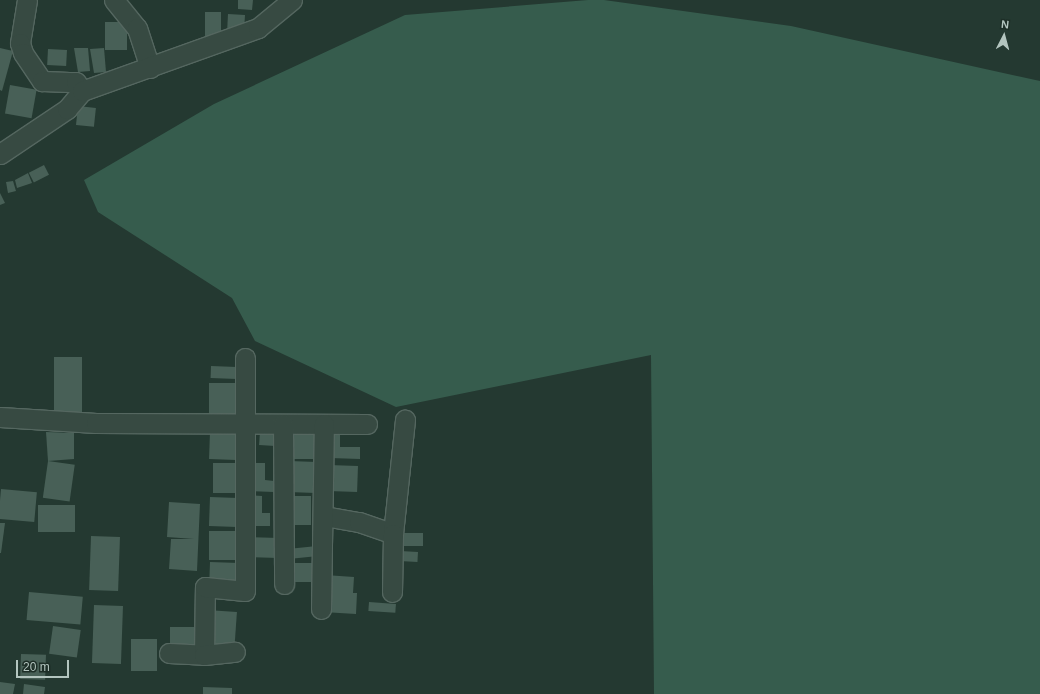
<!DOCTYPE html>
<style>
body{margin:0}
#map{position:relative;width:1040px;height:694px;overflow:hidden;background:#243931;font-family:Helvetica,sans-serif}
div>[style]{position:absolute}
.water>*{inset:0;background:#365c4d}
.building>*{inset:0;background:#486057;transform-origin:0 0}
.roads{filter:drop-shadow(1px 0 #556760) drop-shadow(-1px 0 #556760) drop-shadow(0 1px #556760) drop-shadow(0 -1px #556760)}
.minor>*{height:19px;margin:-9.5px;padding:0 9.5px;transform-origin:9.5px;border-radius:9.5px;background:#374a42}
span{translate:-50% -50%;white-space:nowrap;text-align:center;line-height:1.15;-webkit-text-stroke:4px #1d2e27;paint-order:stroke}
.north{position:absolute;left:984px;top:16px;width:40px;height:40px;-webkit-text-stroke:3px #1d2e27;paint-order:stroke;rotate:6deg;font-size:11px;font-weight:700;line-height:16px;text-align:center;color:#b3c5bf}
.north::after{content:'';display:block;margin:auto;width:14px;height:18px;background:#b3c5bf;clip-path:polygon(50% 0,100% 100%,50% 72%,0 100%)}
.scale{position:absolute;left:16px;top:660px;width:53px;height:18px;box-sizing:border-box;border:2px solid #b3c5bf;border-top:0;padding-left:5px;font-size:12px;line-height:14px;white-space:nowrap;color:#b3c5bf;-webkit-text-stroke:3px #1d2e27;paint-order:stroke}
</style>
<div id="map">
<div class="water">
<div style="clip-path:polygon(588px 0,604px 0,791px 26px,1040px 81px,1040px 694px,654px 694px,651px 355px,396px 407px,255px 341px,232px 298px,98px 212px,84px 180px,214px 104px,405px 15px)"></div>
</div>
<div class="building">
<div style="clip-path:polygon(238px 0,253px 0,252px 10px,238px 9px)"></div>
<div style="left:205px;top:12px;width:16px;height:27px"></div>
<div style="left:228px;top:14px;width:17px;height:16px;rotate:3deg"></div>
<div style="left:105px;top:22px;width:22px;height:28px"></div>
<div style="clip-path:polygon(0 48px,13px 51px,2px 91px,0 90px)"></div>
<div style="clip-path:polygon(74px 48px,88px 48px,90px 71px,78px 72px)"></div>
<div style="clip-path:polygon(104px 48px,106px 72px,94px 73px,90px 49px)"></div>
<div style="left:48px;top:49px;width:19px;height:16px;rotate:3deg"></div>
<div style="left:10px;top:85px;width:27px;height:29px;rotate:10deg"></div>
<div style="left:78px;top:106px;width:18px;height:19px;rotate:6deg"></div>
<div style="left:44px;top:165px;width:11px;height:17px;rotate:63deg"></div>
<div style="clip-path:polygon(28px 173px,32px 183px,17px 188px,15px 180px)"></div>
<div style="clip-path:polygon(13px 181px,16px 191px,8px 193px,6px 182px)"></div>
<div style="clip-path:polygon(0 193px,5px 203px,0 205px)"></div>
<div style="left:54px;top:357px;width:28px;height:55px"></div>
<div style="left:211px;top:366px;width:26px;height:12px;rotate:2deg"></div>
<div style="left:209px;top:383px;width:30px;height:36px"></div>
<div style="clip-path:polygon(330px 430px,340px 430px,340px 447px,360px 447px,360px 459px,330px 458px)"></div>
<div style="left:318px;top:431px;width:28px;height:32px;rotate:90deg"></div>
<div style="clip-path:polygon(46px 432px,74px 433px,74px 459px,48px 461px)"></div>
<div style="left:210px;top:432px;width:27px;height:27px;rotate:2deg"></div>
<div style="left:260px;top:432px;width:16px;height:13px;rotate:4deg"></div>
<div style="left:48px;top:461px;width:27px;height:37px;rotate:8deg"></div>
<div style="left:289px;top:461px;width:28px;height:31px;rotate:2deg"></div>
<div style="left:213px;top:463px;width:27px;height:30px"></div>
<div style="clip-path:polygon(251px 463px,265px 463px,265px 480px,274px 481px,274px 492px,250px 491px)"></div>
<div style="left:329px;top:465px;width:29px;height:26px;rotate:2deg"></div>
<div style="left:1px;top:489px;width:36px;height:30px;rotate:5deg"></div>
<div style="clip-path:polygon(248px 495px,262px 496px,262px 513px,270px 513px,270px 526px,248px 526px)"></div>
<div style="left:289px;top:496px;width:22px;height:29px"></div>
<div style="left:210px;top:497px;width:28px;height:29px;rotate:2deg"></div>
<div style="clip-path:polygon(169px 502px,200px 504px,197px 571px,169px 569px,171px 539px,194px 539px,167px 537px)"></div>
<div style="left:75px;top:505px;width:27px;height:37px;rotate:90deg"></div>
<div style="clip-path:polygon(0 523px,5px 523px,1px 553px,0 553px)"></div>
<div style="left:209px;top:531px;width:29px;height:29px"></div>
<div style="left:401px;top:533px;width:22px;height:13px"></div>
<div style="left:91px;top:536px;width:29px;height:54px;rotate:2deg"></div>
<div style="left:249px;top:537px;width:30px;height:20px;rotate:2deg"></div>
<div style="left:317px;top:546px;width:10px;height:27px;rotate:84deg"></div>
<div style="left:400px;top:551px;width:18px;height:10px;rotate:3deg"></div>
<div style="left:210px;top:562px;width:29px;height:19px;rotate:2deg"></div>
<div style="left:288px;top:563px;width:29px;height:19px"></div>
<div style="clip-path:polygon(325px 575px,354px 577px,353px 593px,357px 593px,356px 614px,323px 612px)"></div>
<div style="left:29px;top:592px;width:54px;height:28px;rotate:5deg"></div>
<div style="left:369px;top:602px;width:27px;height:9px;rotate:4deg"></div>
<div style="left:94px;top:605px;width:29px;height:58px;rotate:2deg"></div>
<div style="left:207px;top:610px;width:30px;height:37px;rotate:4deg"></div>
<div style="left:53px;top:626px;width:28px;height:28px;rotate:8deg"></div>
<div style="clip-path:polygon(170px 627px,197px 627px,199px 649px,170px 645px)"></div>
<div style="left:131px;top:639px;width:26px;height:32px"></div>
<div style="left:21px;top:654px;width:25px;height:25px;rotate:2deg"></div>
<div style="clip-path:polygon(0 682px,15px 684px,13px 694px,0 694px)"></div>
<div style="clip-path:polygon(24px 684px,45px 687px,44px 694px,23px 694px)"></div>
<div style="clip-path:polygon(203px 687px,232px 688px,232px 694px,203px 694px)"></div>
</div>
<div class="roads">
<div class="minor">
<div style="left:27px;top:0;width:44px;rotate:99.2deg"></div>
<div style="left:20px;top:43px;width:10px;rotate:73deg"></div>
<div style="left:23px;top:53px;width:34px;rotate:56deg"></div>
<div style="left:42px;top:81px;width:34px;rotate:2deg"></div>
<div style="left:76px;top:82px;width:11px;rotate:56deg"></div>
<div style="left:114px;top:0;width:36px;rotate:51deg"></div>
<div style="left:137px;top:28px;width:42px;rotate:72deg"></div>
<div style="left:0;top:154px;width:81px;rotate:-33.9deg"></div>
<div style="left:67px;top:109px;width:23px;rotate:-50deg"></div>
<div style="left:82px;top:91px;width:187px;rotate:-19.7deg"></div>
<div style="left:258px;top:28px;width:44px;rotate:-39.5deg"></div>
<div style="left:0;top:417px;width:96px;rotate:3.6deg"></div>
<div style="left:96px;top:423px;width:271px;rotate:0.2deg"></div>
<div style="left:283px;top:424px;width:160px;rotate:89.6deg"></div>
<div style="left:324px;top:516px;width:36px;rotate:10deg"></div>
<div style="left:359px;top:522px;width:36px;rotate:19deg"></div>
<div style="left:393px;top:534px;width:115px;rotate:-84deg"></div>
<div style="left:392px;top:592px;width:58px;rotate:-89deg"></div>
<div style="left:321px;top:609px;width:185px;rotate:-89.1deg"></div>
<div style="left:169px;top:653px;width:35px;rotate:3deg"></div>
<div style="left:204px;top:655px;width:68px;rotate:-89.2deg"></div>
<div style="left:205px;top:587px;width:40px;rotate:5.7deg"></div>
<div style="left:245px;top:591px;width:233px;rotate:-90deg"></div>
<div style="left:204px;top:655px;width:31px;rotate:-6deg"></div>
</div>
</div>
<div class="north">N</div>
<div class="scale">20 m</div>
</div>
